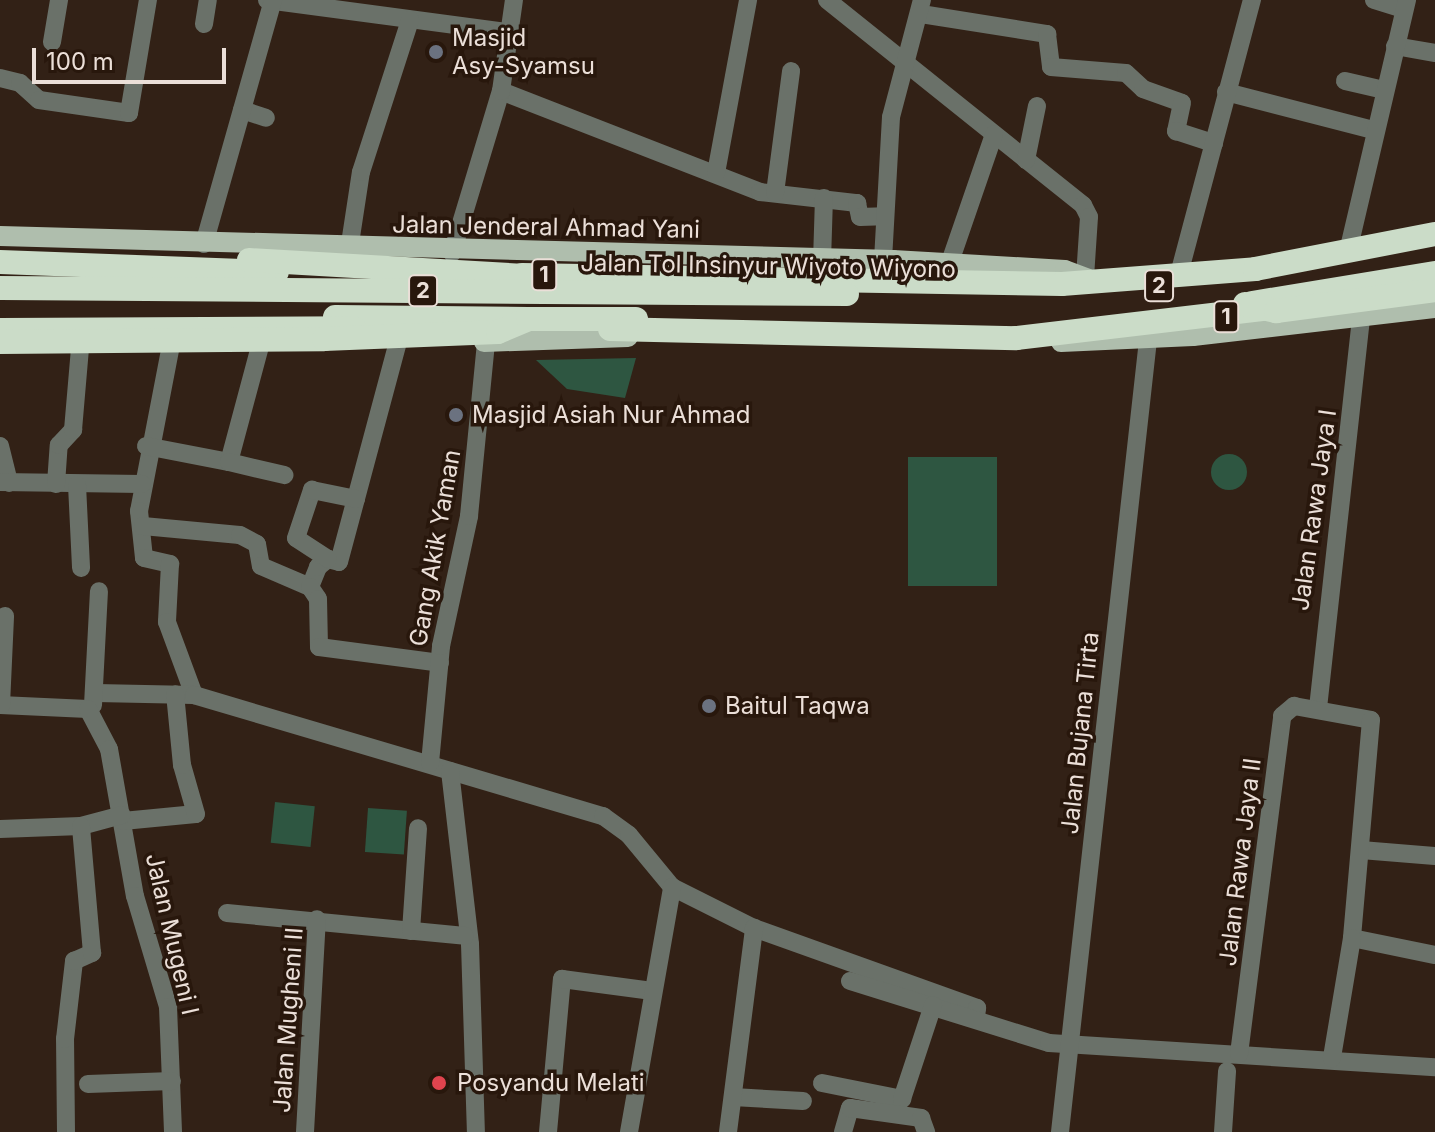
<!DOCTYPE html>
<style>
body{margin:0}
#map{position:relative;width:1435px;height:1132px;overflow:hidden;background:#322116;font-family:Inter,sans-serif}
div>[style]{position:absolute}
.green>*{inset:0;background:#2e5641;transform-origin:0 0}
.round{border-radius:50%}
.minor>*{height:18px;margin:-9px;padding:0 9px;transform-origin:9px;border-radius:9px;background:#6a7169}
.major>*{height:20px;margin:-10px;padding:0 10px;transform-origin:10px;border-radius:10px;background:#afbead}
.highway>*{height:24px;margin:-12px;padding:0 12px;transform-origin:12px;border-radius:12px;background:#cbdcc8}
.highway-bridge>*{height:24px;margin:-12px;padding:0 12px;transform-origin:12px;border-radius:12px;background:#cbdcc8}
.dots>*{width:22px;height:22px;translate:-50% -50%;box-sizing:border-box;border:4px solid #28170c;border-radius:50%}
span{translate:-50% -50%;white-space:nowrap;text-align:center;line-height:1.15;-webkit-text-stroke:7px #28170c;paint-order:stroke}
.shield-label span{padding:2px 6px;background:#28170c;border:2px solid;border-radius:6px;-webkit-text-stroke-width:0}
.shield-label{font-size:22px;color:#ebdfd8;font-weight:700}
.poi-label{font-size:24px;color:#ebdfd8}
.left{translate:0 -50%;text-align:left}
.street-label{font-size:24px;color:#ebdfd8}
.scale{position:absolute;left:32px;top:48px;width:194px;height:36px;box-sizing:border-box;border:4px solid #ebdfd8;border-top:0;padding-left:10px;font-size:24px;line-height:28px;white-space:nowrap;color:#ebdfd8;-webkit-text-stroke:6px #28170c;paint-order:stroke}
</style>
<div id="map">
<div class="green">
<div style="clip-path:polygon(636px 358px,625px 398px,567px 389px,536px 360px)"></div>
<div class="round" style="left:1211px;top:454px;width:36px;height:36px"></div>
<div style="left:908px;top:457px;width:89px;height:129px"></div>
<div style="left:275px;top:802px;width:40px;height:41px;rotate:6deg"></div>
<div style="left:368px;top:808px;width:39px;height:44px;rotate:4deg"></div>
</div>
<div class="minor">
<div style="left:267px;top:0;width:243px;rotate:7.6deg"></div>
<div style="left:827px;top:0;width:328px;rotate:38.7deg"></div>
<div style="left:1083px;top:205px;width:13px;rotate:63deg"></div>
<div style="left:1089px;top:217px;width:61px;rotate:93.8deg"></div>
<div style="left:1374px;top:0;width:31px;rotate:17deg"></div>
<div style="left:921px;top:14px;width:128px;rotate:9deg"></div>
<div style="left:1047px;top:34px;width:33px;rotate:83deg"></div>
<div style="left:1051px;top:67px;width:75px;rotate:4.6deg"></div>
<div style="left:1126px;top:73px;width:23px;rotate:43deg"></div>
<div style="left:1143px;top:89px;width:41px;rotate:19.7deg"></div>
<div style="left:1182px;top:103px;width:29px;rotate:102deg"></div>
<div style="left:1176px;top:131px;width:40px;rotate:18deg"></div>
<div style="left:204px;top:24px;width:24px;rotate:-81deg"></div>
<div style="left:52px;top:42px;width:43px;rotate:-80.5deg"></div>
<div style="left:1395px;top:46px;width:41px;rotate:9.9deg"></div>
<div style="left:0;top:78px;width:21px;rotate:14deg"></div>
<div style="left:20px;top:83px;width:25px;rotate:42deg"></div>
<div style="left:39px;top:100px;width:91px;rotate:8.2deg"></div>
<div style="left:129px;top:113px;width:115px;rotate:-80.5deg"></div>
<div style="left:1345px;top:81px;width:40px;rotate:13deg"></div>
<div style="left:501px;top:91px;width:278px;rotate:21.3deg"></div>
<div style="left:760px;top:192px;width:98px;rotate:6.5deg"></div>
<div style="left:857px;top:203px;width:14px;rotate:78deg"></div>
<div style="left:860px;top:217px;width:23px;rotate:-2deg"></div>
<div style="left:1226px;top:92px;width:152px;rotate:14.5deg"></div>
<div style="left:242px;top:110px;width:25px;rotate:18deg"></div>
<div style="left:1026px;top:160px;width:55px;rotate:-78.5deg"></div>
<div style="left:716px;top:173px;width:176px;rotate:-79.5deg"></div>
<div style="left:775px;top:193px;width:123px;rotate:-82.5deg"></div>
<div style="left:1350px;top:243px;width:250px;rotate:-76.8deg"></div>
<div style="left:204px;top:244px;width:254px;rotate:-74.2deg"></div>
<div style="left:349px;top:250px;width:79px;rotate:-81.3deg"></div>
<div style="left:361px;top:172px;width:160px;rotate:-72.1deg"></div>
<div style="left:452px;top:253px;width:169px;rotate:-73.2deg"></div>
<div style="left:501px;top:91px;width:92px;rotate:-81.9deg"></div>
<div style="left:883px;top:260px;width:143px;rotate:-86.8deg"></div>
<div style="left:891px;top:117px;width:121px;rotate:-75.2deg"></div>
<div style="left:822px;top:261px;width:63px;rotate:-88.2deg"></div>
<div style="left:950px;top:262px;width:135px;rotate:-71deg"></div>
<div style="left:1179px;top:274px;width:284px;rotate:-75.1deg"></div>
<div style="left:171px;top:345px;width:169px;rotate:100.9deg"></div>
<div style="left:139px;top:511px;width:47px;rotate:83.9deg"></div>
<div style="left:144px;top:558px;width:27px;rotate:13deg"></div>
<div style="left:170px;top:564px;width:58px;rotate:93deg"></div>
<div style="left:167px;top:622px;width:78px;rotate:69.7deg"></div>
<div style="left:0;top:446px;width:38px;rotate:76deg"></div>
<div style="left:146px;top:446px;width:85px;rotate:10.9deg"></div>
<div style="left:229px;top:462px;width:120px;rotate:-75deg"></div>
<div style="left:229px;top:462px;width:57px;rotate:13.3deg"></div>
<div style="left:0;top:482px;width:142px;rotate:0.8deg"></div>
<div style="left:56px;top:484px;width:39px;rotate:-86deg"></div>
<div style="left:59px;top:445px;width:21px;rotate:-47deg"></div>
<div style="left:73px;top:430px;width:82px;rotate:-85.1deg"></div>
<div style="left:77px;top:485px;width:83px;rotate:87.2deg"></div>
<div style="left:143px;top:526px;width:97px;rotate:5.3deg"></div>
<div style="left:240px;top:535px;width:19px;rotate:28deg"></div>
<div style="left:257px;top:544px;width:22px;rotate:80deg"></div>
<div style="left:261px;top:566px;width:53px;rotate:23.2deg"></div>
<div style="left:310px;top:587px;width:22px;rotate:-68deg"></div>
<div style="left:318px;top:567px;width:13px;rotate:-39deg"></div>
<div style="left:328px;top:559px;width:11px;rotate:15deg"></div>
<div style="left:339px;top:562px;width:225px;rotate:-75deg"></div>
<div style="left:328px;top:559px;width:38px;rotate:-147deg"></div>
<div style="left:296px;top:538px;width:51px;rotate:-71.6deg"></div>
<div style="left:312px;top:490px;width:45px;rotate:11.6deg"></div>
<div style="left:310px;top:587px;width:14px;rotate:56deg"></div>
<div style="left:318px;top:599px;width:48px;rotate:88.8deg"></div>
<div style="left:319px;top:647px;width:122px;rotate:7.5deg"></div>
<div style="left:96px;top:693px;width:98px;rotate:1.2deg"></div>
<div style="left:194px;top:695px;width:427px;rotate:16.5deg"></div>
<div style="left:603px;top:816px;width:32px;rotate:36deg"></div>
<div style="left:629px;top:835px;width:67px;rotate:50.4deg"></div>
<div style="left:672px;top:887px;width:92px;rotate:26.6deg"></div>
<div style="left:754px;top:928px;width:237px;rotate:19.7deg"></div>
<div style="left:977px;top:1008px;width:9px;rotate:96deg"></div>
<div style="left:0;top:705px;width:88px;rotate:2.6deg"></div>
<div style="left:1px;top:705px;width:89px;rotate:-87.4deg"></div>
<div style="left:93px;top:705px;width:114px;rotate:-87deg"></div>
<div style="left:1318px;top:708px;width:392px;rotate:-83.7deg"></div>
<div style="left:88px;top:709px;width:45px;rotate:62.3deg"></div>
<div style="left:109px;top:749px;width:149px;rotate:80deg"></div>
<div style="left:135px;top:896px;width:116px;rotate:73.4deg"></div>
<div style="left:168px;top:1007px;width:125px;rotate:87.7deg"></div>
<div style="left:430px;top:763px;width:118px;rotate:-84.6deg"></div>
<div style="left:441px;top:646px;width:133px;rotate:-77.8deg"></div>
<div style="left:469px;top:516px;width:175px;rotate:-84.4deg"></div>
<div style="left:450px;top:771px;width:174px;rotate:83.4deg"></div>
<div style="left:470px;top:944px;width:188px;rotate:88.2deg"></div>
<div style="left:123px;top:821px;width:73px;rotate:-5.5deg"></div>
<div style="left:196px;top:814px;width:51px;rotate:-105.9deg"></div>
<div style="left:182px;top:765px;width:71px;rotate:-95.6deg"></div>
<div style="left:0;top:829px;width:81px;rotate:-2.1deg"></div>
<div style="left:81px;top:826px;width:42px;rotate:-15deg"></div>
<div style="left:1361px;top:850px;width:74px;rotate:4.6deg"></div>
<div style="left:227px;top:913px;width:239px;rotate:5.5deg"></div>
<div style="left:411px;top:931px;width:103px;rotate:-86.1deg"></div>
<div style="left:1352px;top:938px;width:85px;rotate:11.6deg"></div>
<div style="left:850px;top:981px;width:208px;rotate:17.3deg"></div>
<div style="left:1049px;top:1043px;width:387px;rotate:3.6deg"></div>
<div style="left:1239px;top:1054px;width:341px;rotate:-82.7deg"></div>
<div style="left:1282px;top:716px;width:16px;rotate:-40deg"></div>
<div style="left:1294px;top:706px;width:78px;rotate:10.3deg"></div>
<div style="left:1371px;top:720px;width:219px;rotate:95deg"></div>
<div style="left:1352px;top:938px;width:122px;rotate:99.5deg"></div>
<div style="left:822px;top:1083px;width:82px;rotate:11.3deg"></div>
<div style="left:902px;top:1099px;width:99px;rotate:-71.7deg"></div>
<div style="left:88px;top:1084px;width:84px;rotate:-2deg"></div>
<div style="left:733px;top:1097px;width:70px;rotate:3.3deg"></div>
<div style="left:66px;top:1132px;width:93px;rotate:-90.6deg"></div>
<div style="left:65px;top:1039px;width:79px;rotate:-83.4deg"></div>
<div style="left:74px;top:961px;width:20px;rotate:-24deg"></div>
<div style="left:92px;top:953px;width:127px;rotate:-95deg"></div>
<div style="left:305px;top:1132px;width:213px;rotate:-86.8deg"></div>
<div style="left:548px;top:1132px;width:154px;rotate:-84.8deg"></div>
<div style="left:562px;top:979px;width:91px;rotate:7.6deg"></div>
<div style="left:629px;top:1132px;width:249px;rotate:-80deg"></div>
<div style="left:728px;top:1132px;width:206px;rotate:-82.7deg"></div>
<div style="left:843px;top:1132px;width:25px;rotate:-74deg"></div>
<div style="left:850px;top:1108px;width:72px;rotate:8deg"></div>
<div style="left:921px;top:1118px;width:15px;rotate:70deg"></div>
<div style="left:1060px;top:1132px;width:797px;rotate:-83.66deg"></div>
<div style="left:1223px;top:1132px;width:61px;rotate:-86.2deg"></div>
</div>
<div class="major">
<div style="left:0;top:236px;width:893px;rotate:1.54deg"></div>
<div style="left:893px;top:260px;width:172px;rotate:3.3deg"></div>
<div style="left:1065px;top:270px;width:25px;rotate:21deg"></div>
<div style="left:484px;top:342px;width:144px;rotate:-2deg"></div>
<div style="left:1061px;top:342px;width:132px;rotate:-2.6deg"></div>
<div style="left:1193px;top:336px;width:244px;rotate:-6.6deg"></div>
</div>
<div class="highway">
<div style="left:0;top:262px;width:277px;rotate:2.1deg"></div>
<div style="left:522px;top:275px;width:540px;rotate:0.95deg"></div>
<div style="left:1062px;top:284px;width:194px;rotate:-4.4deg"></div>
<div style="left:1255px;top:269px;width:183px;rotate:-11deg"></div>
<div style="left:1252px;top:303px;width:185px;rotate:-9.3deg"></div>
<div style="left:335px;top:317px;width:193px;rotate:0.6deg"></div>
<div style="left:610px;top:329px;width:406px;rotate:1.3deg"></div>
<div style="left:1016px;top:338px;width:257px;rotate:-6.7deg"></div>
<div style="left:0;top:330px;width:354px;rotate:-0.3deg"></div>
</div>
<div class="highway-bridge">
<div style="left:249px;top:260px;width:293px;rotate:3.3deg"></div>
<div style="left:0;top:288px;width:847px;rotate:0.41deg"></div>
<div style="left:1245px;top:304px;width:32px;rotate:13deg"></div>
<div style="left:1276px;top:311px;width:160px;rotate:-7.5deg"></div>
<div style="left:0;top:342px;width:324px;rotate:-0.5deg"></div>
<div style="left:324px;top:339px;width:174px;rotate:-2.3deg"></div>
<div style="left:498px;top:332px;width:33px;rotate:-23deg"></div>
<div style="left:528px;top:319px;width:108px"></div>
</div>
<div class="dots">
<div style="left:436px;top:52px;background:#6b7280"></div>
<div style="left:456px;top:415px;background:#6b7280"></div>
<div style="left:709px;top:706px;background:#6b7280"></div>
<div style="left:439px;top:1083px;background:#e0444e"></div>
</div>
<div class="shield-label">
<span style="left:544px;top:275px">1</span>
<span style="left:1159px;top:286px">2</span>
<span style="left:423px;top:291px">2</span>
<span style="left:1226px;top:317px">1</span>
</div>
<div class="poi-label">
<span class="left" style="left:452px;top:52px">Masjid<br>Asy-Syamsu</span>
<span class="left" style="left:472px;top:415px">Masjid Asiah Nur Ahmad</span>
<span class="left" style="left:725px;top:706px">Baitul Taqwa</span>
<span class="left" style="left:457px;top:1083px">Posyandu Melati</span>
</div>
<div class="street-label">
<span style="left:546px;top:227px;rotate:1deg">Jalan Jenderal Ahmad Yani</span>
<span style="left:768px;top:266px;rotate:1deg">Jalan Tol Insinyur Wiyoto Wiyono</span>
<span style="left:1314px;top:510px;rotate:-82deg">Jalan Rawa Jaya I</span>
<span style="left:435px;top:548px;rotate:-80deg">Gang Akik Yaman</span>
<span style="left:1080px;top:733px;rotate:-84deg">Jalan Bujana Tirta</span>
<span style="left:1240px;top:862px;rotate:-83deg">Jalan Rawa Jaya II</span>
<span style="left:172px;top:934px;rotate:77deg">Jalan Mugeni I</span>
<span style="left:288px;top:1020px;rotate:-86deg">Jalan Mugheni II</span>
</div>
<div class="scale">100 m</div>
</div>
